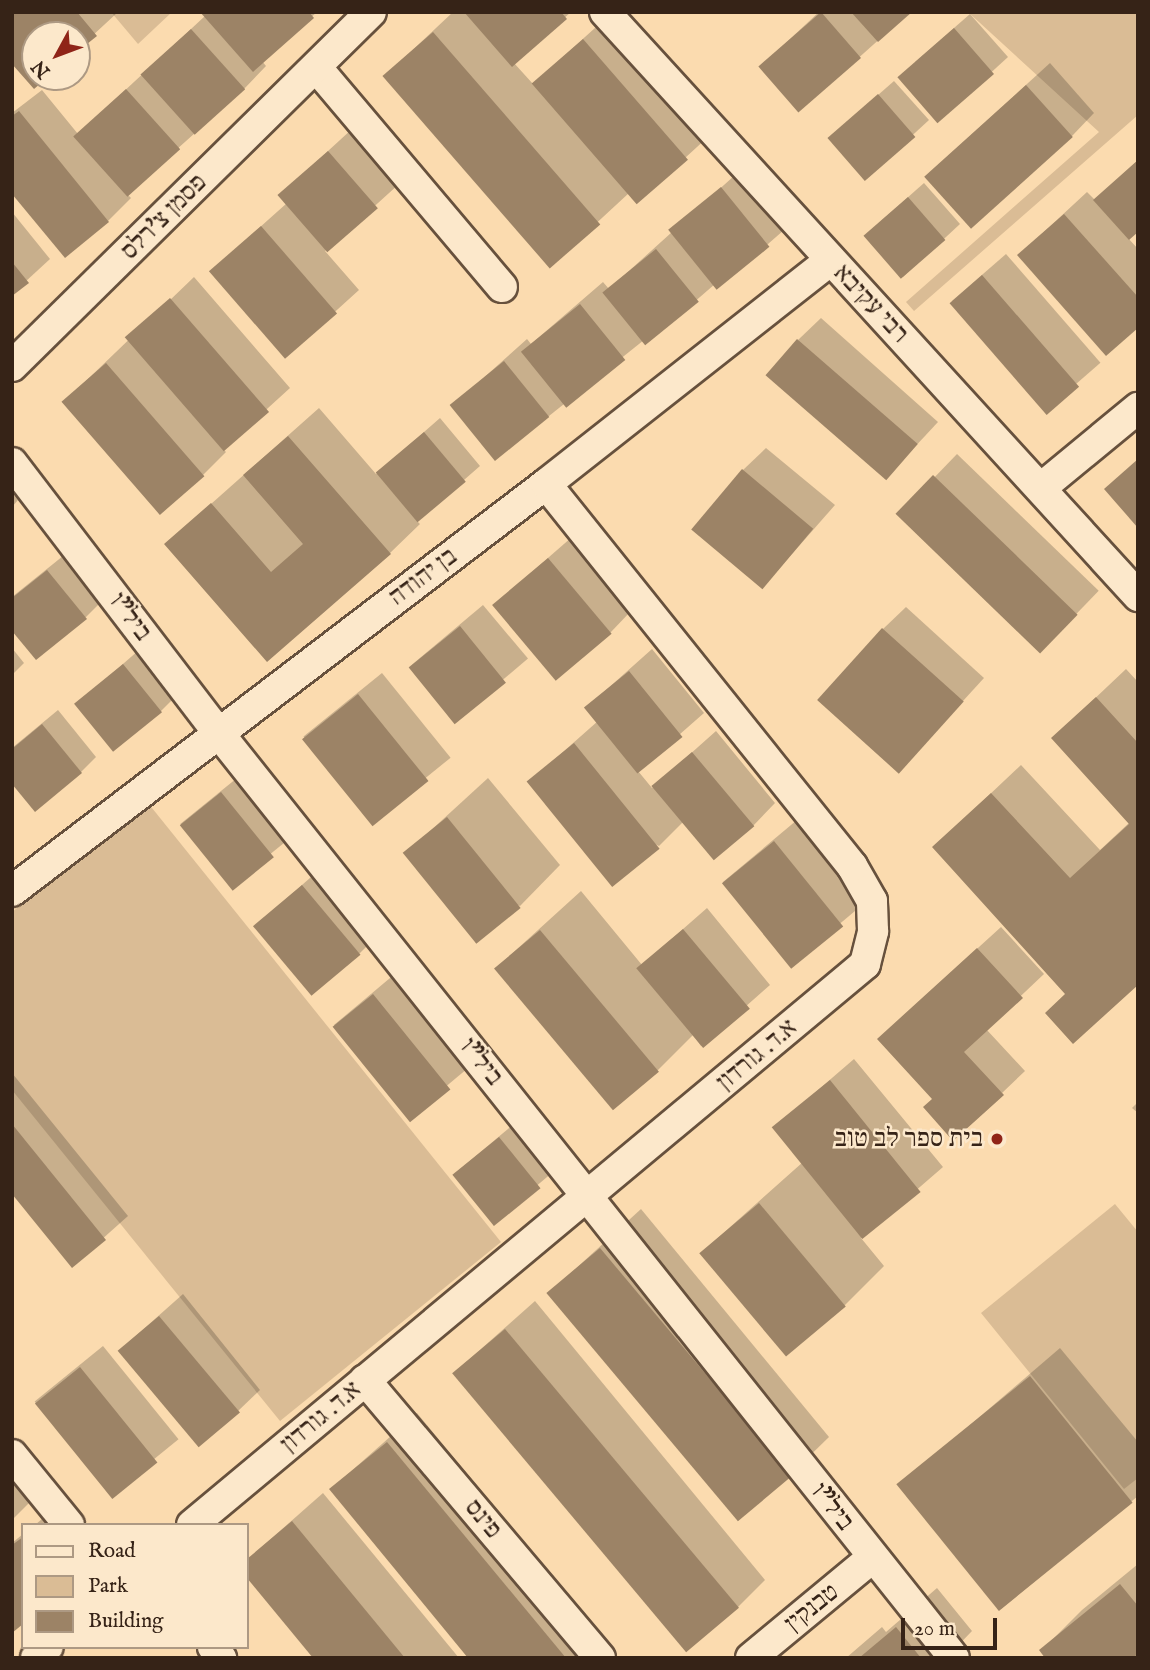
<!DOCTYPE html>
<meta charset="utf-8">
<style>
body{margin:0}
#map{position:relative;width:1150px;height:1670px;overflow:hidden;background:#fbdbaf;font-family:"IM FELL English","Frank Ruhl Libre",serif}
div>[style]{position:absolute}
.green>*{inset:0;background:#dabc95}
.shadow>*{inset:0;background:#0003;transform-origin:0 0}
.building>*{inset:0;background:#9c8366;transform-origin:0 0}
.roads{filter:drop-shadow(2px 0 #67513d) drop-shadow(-2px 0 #67513d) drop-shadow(0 2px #67513d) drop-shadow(0 -2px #67513d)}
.minor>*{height:30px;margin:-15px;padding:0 15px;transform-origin:15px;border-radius:15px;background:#fce8cb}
.dots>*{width:19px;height:19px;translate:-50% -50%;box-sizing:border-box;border:4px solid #fce8cb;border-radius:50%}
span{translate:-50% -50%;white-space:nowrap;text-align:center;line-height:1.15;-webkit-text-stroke:5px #fce8cb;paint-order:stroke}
.street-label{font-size:26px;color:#362317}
.poi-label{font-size:26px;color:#362317}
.right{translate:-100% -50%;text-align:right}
.frame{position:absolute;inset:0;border:14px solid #362317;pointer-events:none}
.legend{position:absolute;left:21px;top:1523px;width:228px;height:126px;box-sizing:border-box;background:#fce8cb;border:2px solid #ad9983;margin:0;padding:9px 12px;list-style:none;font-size:21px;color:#362317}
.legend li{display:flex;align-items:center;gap:14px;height:35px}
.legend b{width:35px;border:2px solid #ad9983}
.north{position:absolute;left:21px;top:21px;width:70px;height:70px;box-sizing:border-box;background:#fce8cb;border:2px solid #ad9983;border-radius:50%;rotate:229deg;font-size:19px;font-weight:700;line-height:28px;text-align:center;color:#362317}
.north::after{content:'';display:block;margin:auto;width:24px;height:32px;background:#8f2418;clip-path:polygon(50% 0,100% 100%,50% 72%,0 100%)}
.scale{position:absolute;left:901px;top:1618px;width:96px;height:32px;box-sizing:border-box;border:4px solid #362317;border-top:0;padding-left:9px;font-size:21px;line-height:24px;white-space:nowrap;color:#362317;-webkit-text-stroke:5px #fce8cb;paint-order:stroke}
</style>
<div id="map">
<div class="green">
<div style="clip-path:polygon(111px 12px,172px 12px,138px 44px)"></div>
<div style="clip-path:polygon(968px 12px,1138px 12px,1138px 115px,914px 311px,906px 302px,1099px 132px)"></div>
<div style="clip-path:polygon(148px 803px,501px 1242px,280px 1421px,12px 1090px,12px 912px)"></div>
<div style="clip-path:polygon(1115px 1204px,1138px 1232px,1138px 1478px,1124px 1489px,981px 1313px)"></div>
</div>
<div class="shadow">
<div style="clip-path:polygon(12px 12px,118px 12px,77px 50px,77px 35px,35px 35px,35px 77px,45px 77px,34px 87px)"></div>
<div style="clip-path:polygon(202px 12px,317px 12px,262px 61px,266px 66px,244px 89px,127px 194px,131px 198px,108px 221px,12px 191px,12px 113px,42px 90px,78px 134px,205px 16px)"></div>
<div style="clip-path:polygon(453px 12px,571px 12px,514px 63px,533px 84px,606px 18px,709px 136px,637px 202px,629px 193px,550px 266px,385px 76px)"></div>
<div style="clip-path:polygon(819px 12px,910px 12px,800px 110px,761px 66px)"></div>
<div style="clip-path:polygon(970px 14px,1008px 57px,938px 121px,915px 62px)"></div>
<div style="clip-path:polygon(1050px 63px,1094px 113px,1072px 136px,926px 176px)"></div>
<div style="clip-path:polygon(894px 81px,929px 120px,865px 179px,845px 124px)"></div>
<div style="clip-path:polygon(352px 129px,399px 184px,325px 251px,359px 290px,285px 357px,211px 271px,287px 203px,280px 195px)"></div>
<div style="clip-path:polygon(1138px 160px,1138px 230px,1128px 238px,1138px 249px,1138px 325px,1019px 255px,1087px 192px,1095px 200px)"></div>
<div style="clip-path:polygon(745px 166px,792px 223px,718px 288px,715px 284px,647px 343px,644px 340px,549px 416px,452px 406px,527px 339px,531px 344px,603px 282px,609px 289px)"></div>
<div style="clip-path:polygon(924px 183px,960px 224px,903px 277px,881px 221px)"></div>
<div style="clip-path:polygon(12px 212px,50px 259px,12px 294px)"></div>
<div style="left:1006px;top:254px;width:144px;height:72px;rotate:49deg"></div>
<div style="clip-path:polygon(194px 277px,290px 388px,223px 449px,226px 452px,203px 475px,64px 402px)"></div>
<div style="clip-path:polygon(821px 318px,938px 422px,885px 479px,798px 340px)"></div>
<div style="clip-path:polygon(319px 408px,376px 474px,440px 418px,480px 466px,417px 521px,420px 524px,390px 553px,267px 660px,166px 544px)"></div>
<div style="clip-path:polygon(766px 448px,835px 505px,763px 587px,743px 470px)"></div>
<div style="left:957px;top:454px;width:197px;height:84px;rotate:44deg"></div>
<div style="clip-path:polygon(12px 493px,18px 500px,12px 507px)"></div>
<div style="clip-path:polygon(572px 537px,632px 610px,610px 633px,494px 605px)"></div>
<div style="clip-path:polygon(63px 556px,101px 602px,86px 617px,12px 628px,12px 597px)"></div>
<div style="left:483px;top:605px;width:70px;height:96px;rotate:50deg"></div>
<div style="clip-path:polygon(906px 607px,984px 678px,920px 748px,883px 629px)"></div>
<div style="clip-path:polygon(12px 648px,24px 663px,12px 675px)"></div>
<div style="clip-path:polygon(652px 649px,704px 713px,638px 771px,652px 788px,716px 731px,775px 803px,753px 826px,683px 822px,659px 846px,529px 782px,598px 721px,587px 707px)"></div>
<div style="clip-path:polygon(139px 650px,176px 696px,161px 711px,77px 704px)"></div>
<div style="clip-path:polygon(1126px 669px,1138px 682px,1138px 982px,1067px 993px,934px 847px,1021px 765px,1100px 850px,1130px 822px,1053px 738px)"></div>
<div style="left:382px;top:673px;width:109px;height:101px;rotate:51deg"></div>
<div style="clip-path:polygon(58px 710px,96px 757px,81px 772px,12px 781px,12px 748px)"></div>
<div style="left:237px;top:778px;width:80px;height:73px;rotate:51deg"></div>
<div style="clip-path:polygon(488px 778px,560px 865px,520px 906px,405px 854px)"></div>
<div style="left:797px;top:820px;width:107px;height:97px;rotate:50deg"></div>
<div style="clip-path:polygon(326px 864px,382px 931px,359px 954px,255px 926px)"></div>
<div style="clip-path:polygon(581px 891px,642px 965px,707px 908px,770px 985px,701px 1046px,693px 1035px,656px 1072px,495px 969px)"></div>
<div style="clip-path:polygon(1001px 927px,1044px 974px,986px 1029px,1025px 1071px,1002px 1093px,902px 1017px)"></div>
<div style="left:396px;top:973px;width:119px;height:81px;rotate:50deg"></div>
<div style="clip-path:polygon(854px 1059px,943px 1167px,861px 1238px,884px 1266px,844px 1306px,701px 1253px,803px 1162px,774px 1128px)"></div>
<div style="clip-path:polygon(12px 1073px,128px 1216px,72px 1266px,12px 1192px)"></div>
<div style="clip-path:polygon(1138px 1102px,1138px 1113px,1132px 1108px)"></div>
<div style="left:515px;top:1123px;width:62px;height:80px;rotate:50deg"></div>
<div style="clip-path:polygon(641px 1209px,829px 1437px,788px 1477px,549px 1293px)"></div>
<div style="clip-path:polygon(183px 1294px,260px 1390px,237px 1412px,120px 1350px)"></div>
<div style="clip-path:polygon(535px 1301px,765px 1580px,736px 1609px,454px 1373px)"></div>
<div style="left:103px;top:1346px;width:120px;height:88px;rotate:51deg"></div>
<div style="clip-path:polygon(1060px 1348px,1138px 1442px,1138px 1496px,1001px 1609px,899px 1486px)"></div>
<div style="clip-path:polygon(417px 1413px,619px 1658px,471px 1658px,331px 1489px)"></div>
<div style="clip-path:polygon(12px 1465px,37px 1495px,12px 1520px)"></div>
<div style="clip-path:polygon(323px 1493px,459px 1658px,315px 1658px,247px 1575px,247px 1560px)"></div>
<div style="clip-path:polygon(50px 1512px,61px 1525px,35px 1525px)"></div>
<div style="clip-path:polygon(23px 1534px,23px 1622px,12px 1631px,12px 1543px)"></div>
<div style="clip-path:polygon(1138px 1564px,1138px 1651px,1042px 1650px,1082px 1610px)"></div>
<div style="clip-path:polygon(937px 1588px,972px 1631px,946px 1658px,846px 1658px,882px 1627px,886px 1632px)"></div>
</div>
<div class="building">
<div style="clip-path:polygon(12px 12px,77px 12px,97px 36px,77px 52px,77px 35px,35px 35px,35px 77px,48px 77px,34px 89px,12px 64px)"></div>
<div style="clip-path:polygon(200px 12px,309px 12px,314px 18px,253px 72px)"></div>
<div style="clip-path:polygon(464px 12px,561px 12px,567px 19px,512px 67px)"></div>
<div style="left:821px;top:12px;width:61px;height:83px;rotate:49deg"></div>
<div style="clip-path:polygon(851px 12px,912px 12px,878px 42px)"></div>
<div style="left:954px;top:28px;width:61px;height:75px;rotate:49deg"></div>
<div style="left:191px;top:29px;width:81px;height:68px;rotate:48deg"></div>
<div style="left:433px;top:32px;width:255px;height:67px;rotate:49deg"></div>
<div style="left:583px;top:39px;width:160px;height:68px;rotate:49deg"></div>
<div style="left:1026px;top:85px;width:70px;height:137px;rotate:48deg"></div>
<div style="left:126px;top:89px;width:81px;height:71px;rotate:48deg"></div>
<div style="left:878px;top:94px;width:57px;height:67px;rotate:49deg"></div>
<div style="clip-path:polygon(19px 111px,109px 222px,65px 258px,12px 194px,12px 116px)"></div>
<div style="left:328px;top:151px;width:76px;height:67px;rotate:49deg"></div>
<div style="clip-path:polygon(1138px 160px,1138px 232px,1129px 240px,1093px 200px)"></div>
<div style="left:721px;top:187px;width:77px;height:68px;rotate:51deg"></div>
<div style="left:908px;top:197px;width:57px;height:59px;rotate:49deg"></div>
<div style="clip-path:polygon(1064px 214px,1138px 297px,1138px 328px,1106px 356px,1017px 255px)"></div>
<div style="left:261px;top:226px;width:116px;height:69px;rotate:49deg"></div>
<div style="left:656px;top:249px;width:68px;height:69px;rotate:51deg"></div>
<div style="clip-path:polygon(12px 262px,29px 283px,12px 296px)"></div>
<div style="left:982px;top:275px;width:148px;height:43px;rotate:49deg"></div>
<div style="left:170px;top:298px;width:151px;height:60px;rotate:49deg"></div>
<div style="left:580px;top:304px;width:72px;height:76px;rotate:51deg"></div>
<div style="left:797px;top:339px;width:160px;height:48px;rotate:41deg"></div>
<div style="left:504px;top:361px;width:72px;height:70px;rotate:51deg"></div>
<div style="left:106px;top:363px;width:150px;height:59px;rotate:49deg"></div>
<div style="left:424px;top:432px;width:65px;height:63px;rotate:50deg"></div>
<div style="clip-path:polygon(288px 436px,391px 554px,267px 662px,164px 544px,211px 503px,271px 572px,303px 544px,243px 475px)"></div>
<div style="clip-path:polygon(1138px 459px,1138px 528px,1104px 489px)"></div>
<div style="left:742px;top:469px;width:93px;height:79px;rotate:40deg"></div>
<div style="left:933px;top:475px;width:201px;height:54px;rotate:44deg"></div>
<div style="left:548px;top:558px;width:99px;height:73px;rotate:50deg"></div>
<div style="clip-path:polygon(47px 570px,87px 619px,36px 660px,12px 631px,12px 598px)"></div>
<div style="left:460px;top:626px;width:73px;height:66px;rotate:51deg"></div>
<div style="left:882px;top:628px;width:110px;height:97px;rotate:42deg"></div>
<div style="left:123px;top:664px;width:62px;height:63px;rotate:51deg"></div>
<div style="left:629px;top:671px;width:85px;height:58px;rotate:51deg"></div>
<div style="left:358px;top:694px;width:112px;height:72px;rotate:51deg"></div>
<div style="clip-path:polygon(1096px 697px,1138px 743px,1138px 985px,1073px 1044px,1045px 1013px,1065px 994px,932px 847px,991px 793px,1070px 878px,1129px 824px,1051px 738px)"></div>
<div style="clip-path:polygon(42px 724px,82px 773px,35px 812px,12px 784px,12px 749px)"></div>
<div style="left:574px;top:743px;width:136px;height:61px;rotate:51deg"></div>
<div style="left:692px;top:752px;width:97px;height:53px;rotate:50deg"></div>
<div style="left:221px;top:792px;width:84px;height:53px;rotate:51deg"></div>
<div style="left:447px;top:817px;width:117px;height:57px;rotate:51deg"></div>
<div style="left:774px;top:841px;width:110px;height:67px;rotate:51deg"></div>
<div style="left:302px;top:885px;width:91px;height:64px;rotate:50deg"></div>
<div style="left:683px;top:929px;width:104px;height:61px;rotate:50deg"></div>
<div style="left:540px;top:930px;width:185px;height:60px;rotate:50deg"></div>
<div style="clip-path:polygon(977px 948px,1023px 998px,964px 1052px,1004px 1095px,953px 1141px,923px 1107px,932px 1099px,877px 1039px)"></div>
<div style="left:373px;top:994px;width:123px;height:52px;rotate:51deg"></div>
<div style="left:830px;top:1080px;width:144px;height:75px;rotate:51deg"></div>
<div style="clip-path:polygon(12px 1124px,106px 1240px,72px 1268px,12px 1194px)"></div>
<div style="left:499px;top:1137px;width:66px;height:60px;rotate:51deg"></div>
<div style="left:759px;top:1203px;width:135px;height:78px;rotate:50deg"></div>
<div style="left:600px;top:1248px;width:298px;height:70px;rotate:50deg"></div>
<div style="left:159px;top:1316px;width:126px;height:54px;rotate:50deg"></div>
<div style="left:505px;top:1329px;width:364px;height:69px;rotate:50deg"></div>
<div style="left:80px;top:1367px;width:123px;height:58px;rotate:51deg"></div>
<div style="left:1030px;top:1376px;width:163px;height:172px;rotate:51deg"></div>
<div style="clip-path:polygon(387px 1442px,566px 1658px,468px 1658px,329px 1489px)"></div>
<div style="clip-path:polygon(292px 1521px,405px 1658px,313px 1658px,247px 1578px,247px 1559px)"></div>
<div style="clip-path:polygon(23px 1537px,23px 1624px,12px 1633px,12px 1545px)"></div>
<div style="clip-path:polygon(1120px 1584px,1138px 1606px,1138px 1654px,1133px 1658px,1045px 1658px,1039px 1650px)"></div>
<div style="clip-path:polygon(896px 1627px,921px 1658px,859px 1658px)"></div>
</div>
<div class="roads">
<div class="minor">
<div style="left:605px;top:12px;width:791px;rotate:47.61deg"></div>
<div style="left:316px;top:67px;width:288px;rotate:49.8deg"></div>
<div style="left:12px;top:366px;width:504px;rotate:-44.6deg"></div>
<div style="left:12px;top:463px;width:337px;rotate:52.6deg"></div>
<div style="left:217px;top:731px;width:1184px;rotate:51.51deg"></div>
<div style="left:1041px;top:488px;width:126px;rotate:-39.5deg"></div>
<div style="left:12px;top:891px;width:671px;rotate:-37.31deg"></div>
<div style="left:546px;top:484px;width:362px;rotate:-38.2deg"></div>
<div style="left:365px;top:1380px;width:364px;rotate:49.8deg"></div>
<div style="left:12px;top:1455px;width:90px;rotate:50.8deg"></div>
<div style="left:192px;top:1525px;width:876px;rotate:-39.81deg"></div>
<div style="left:865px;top:964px;width:34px;rotate:-76deg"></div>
<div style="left:873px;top:931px;width:30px;rotate:-92deg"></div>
<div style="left:872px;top:901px;width:40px;rotate:-119.7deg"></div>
<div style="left:852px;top:866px;width:489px;rotate:-128.7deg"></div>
<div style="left:213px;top:1647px;width:14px;rotate:54deg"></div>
<div style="left:36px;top:1658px;width:16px;rotate:-43deg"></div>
<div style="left:751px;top:1658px;width:157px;rotate:-39.6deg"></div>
</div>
</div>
<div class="dots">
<div style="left:997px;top:1139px;background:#8f2418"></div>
</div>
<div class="street-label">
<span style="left:164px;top:217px;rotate:-45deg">פסמן צ'רלס</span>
<span style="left:871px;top:304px;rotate:47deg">רבי עקיבא</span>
<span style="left:423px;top:577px;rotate:-37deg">בן יהודה</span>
<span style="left:130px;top:617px;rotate:53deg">ביל"ו</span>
<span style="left:757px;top:1055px;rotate:-40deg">א.ד. גורדון</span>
<span style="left:481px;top:1062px;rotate:51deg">ביל"ו</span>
<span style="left:321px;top:1417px;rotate:-40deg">א.ד. גורדון</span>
<span style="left:832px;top:1507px;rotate:52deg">ביל"ו</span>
<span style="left:483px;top:1519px;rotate:50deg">פינס</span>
<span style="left:812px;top:1608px;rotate:-39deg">טבנקין</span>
</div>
<div class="poi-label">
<span class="right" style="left:983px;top:1139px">בית ספר לב טוב</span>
</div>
<div class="frame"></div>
<ul class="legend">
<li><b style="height:9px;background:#fce8cb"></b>Road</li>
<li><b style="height:19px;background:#dabc95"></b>Park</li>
<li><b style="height:19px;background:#9c8366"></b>Building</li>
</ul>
<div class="north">N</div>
<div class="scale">20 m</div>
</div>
